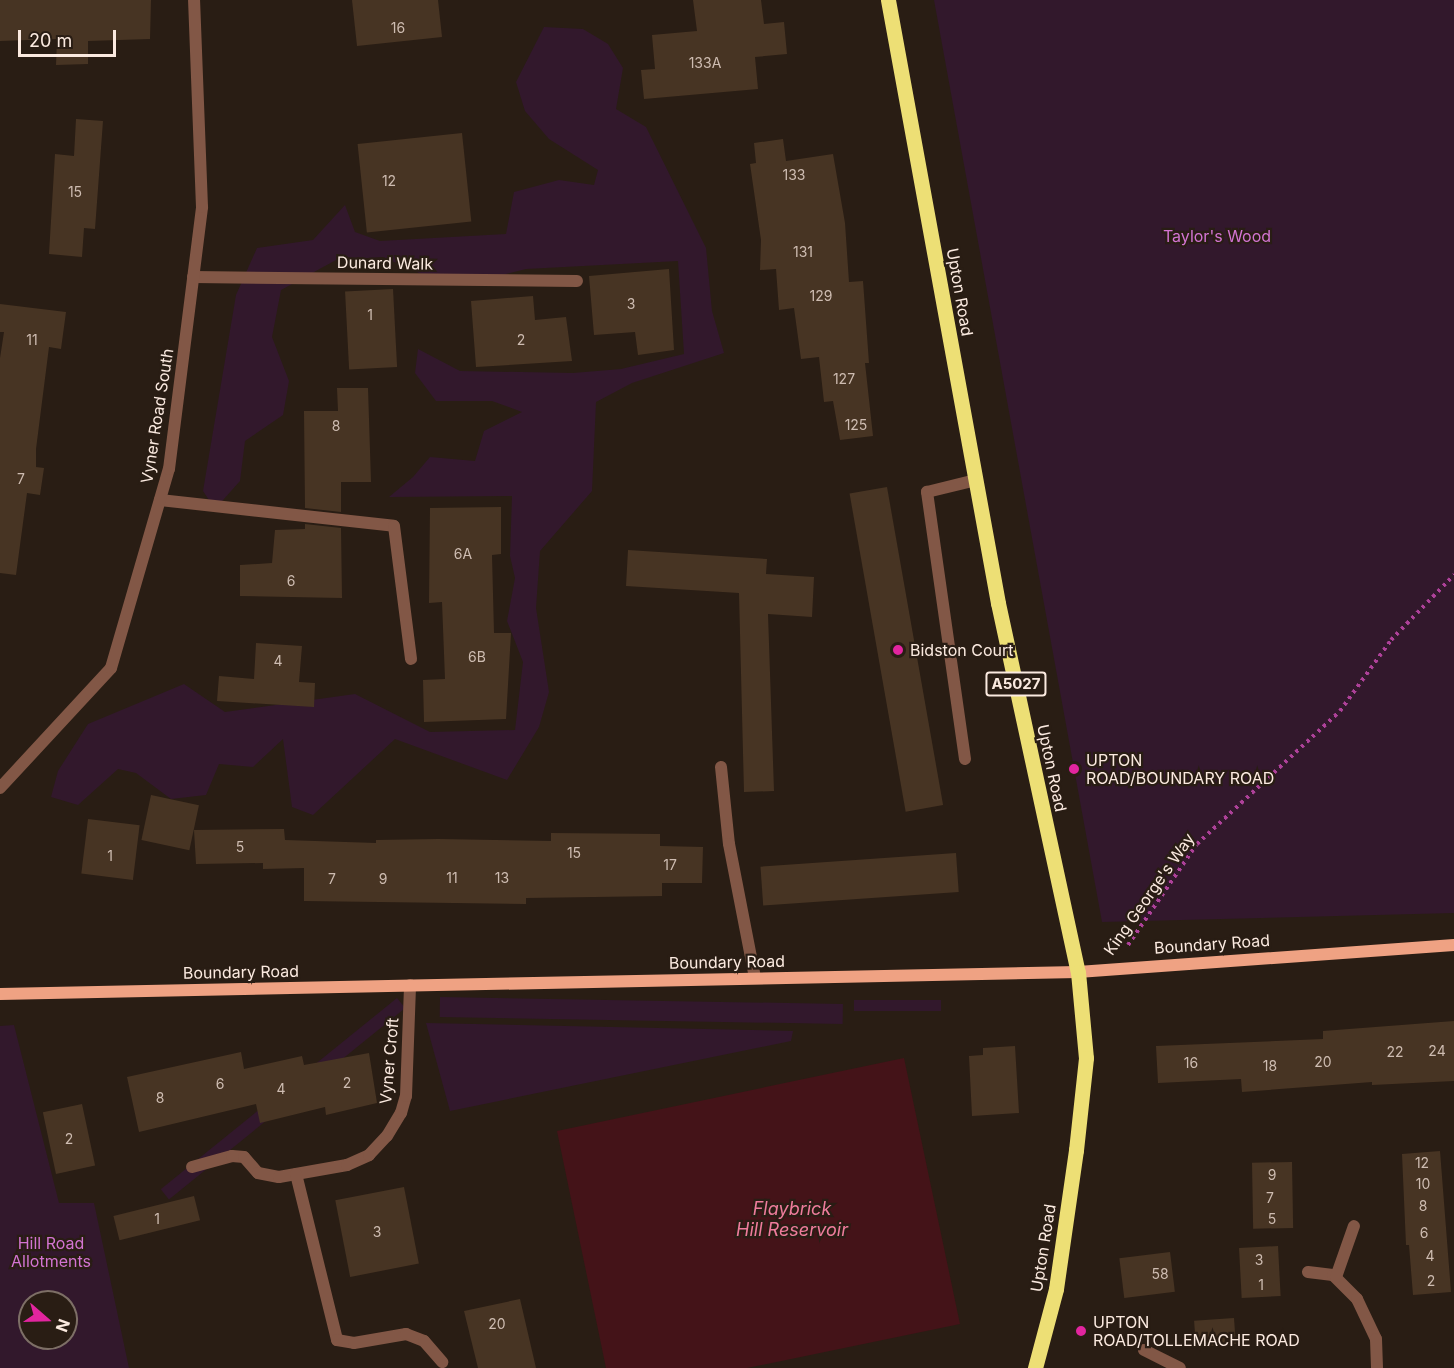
<!DOCTYPE html>
<style>
body{margin:0}
#map{position:relative;width:1454px;height:1368px;overflow:hidden;background:#291d14;font-family:Inter,sans-serif}
div>[style]{position:absolute}
.green>*{inset:0;background:#32182c;transform-origin:0 0}
.water>*{inset:0;background:#441318}
.building>*{inset:0;background:#473423;transform-origin:0 0}
.path>*{height:4px;margin-top:-2px;transform-origin:0;background:repeating-linear-gradient(90deg,#ae4199 0 3px,transparent 0 7.5px)}
.service>*{height:12px;margin:-6px;padding:0 6px;transform-origin:6px;border-radius:6px;background:#825746}
.minor>*{height:12px;margin:-6px;padding:0 6px;transform-origin:6px;border-radius:6px;background:#825746}
.tertiary>*{height:12px;margin:-6px;padding:0 6px;transform-origin:6px;border-radius:6px;background:#825746}
.secondary>*{height:12px;margin:-6px;padding:0 6px;transform-origin:6px;border-radius:6px;background:#efa283}
.primary>*{height:15px;margin:-7.5px;padding:0 7.5px;transform-origin:7.5px;border-radius:7.5px;background:#eddf75}
.dots>*{width:16px;height:16px;translate:-50% -50%;box-sizing:border-box;border:3px solid #291d14;border-radius:50%}
span{translate:-50% -50%;white-space:nowrap;text-align:center;line-height:1.15;-webkit-text-stroke:4.5px #291d14;paint-order:stroke}
.number-label{font-size:14px;color:#cebcb1}
.number-label span{-webkit-text-stroke-width:0}
.shield-label span{padding:2px 4px;background:#291d14;border:2px solid;border-radius:4px;-webkit-text-stroke-width:0}
.shield-label{font-size:15px;color:#fbeae0;font-weight:700}
.park-label{font-size:16px;color:#d374d2}
.street-label{font-size:16px;color:#fbeae0}
.poi-label{font-size:16px;color:#fbeae0}
.left{translate:0 -50%;text-align:left}
.water-label{font-size:18px;color:#ee7c9c;font-style:italic}
.north{position:absolute;left:18px;top:1290px;width:60px;height:60px;box-sizing:border-box;background:#291d14;border:2px solid #7d6f66;border-radius:50%;rotate:110deg;font-size:16px;font-weight:700;line-height:24px;text-align:center;color:#fbeae0}
.north::after{content:'';display:block;margin:auto;width:21px;height:27px;background:#e2259f;clip-path:polygon(50% 0,100% 100%,50% 72%,0 100%)}
.scale{position:absolute;left:18px;top:30px;width:98px;height:27px;box-sizing:border-box;border:3px solid #fbeae0;border-top:0;padding-left:8px;font-size:18px;line-height:21px;white-space:nowrap;color:#fbeae0;-webkit-text-stroke:4px #291d14;paint-order:stroke}
</style>
<div id="map">
<div class="green">
<div style="clip-path:polygon(934px 0,1454px 0,1454px 913px,1102px 922px)"></div>
<div style="clip-path:polygon(544px 27px,583px 29px,608px 44px,623px 68px,616px 109px,646px 127px,706px 248px,712px 311px,724px 353px,632px 383px,596px 402px,592px 491px,540px 551px,536px 608px,549px 692px,539px 727px,507px 780px,395px 739px,313px 815px,292px 807px,283px 739px,253px 767px,219px 764px,206px 795px,171px 799px,136px 773px,118px 769px,78px 805px,51px 797px,58px 771px,88px 724px,184px 684px,225px 712px,355px 694px,430px 732px,515px 730px,523px 662px,507px 621px,515px 578px,510px 556px,512px 496px,389px 497px,413px 477px,430px 457px,475px 461px,484px 431px,522px 412px,492px 401px,436px 401px,415px 373px,418px 349px,460px 371px,573px 373px,621px 369px,684px 354px,678px 261px,526px 269px,486px 279px,426px 276px,383px 257px,336px 260px,281px 290px,272px 337px,289px 381px,283px 415px,245px 441px,240px 481px,215px 509px,203px 491px,236px 295px,257px 248px,313px 240px,345px 205px,355px 232px,380px 241px,506px 234px,514px 192px,559px 180px,594px 185px,598px 170px,549px 139px,525px 111px,516px 82px)"></div>
<div style="left:440px;top:997px;width:403px;height:20px;rotate:1deg"></div>
<div style="left:397px;top:998px;width:13px;height:304px;rotate:51deg"></div>
<div style="left:854px;top:1000px;width:87px;height:11px"></div>
<div style="clip-path:polygon(426px 1023px,793px 1031px,791px 1041px,450px 1111px)"></div>
<div style="clip-path:polygon(evenodd,14px 1025px,59px 1203px,94px 1203px,129px 1368px,0 1368px,0 1026px,14px 1025px,30px 1302px,66px 1302px,66px 1338px,30px 1338px,30px 1302px)"></div>
</div>
<div class="water">
<div style="clip-path:polygon(904px 1058px,960px 1324px,747px 1368px,606px 1368px,557px 1131px)"></div>
</div>
<div class="building">
<div style="clip-path:polygon(0 0,151px 0,150px 39px,88px 41px,88px 64px,56px 65px,57px 39px,0 41px)"></div>
<div style="clip-path:polygon(352px 0,438px 0,442px 37px,357px 46px)"></div>
<div style="clip-path:polygon(693px 0,761px 0,764px 24px,784px 22px,787px 54px,755px 57px,758px 89px,644px 99px,641px 70px,655px 69px,652px 35px,697px 31px)"></div>
<div style="clip-path:polygon(76px 119px,103px 121px,95px 229px,84px 228px,82px 257px,49px 254px,55px 154px,74px 156px)"></div>
<div style="left:462px;top:133px;width:89px;height:105px;rotate:84deg"></div>
<div style="clip-path:polygon(783px 139px,786px 161px,833px 154px,845px 223px,849px 282px,863px 281px,869px 363px,865px 363px,873px 436px,840px 440px,833px 401px,824px 402px,819px 357px,801px 359px,794px 308px,779px 310px,776px 269px,760px 270px,761px 240px,750px 164px,756px 163px,754px 143px)"></div>
<div style="clip-path:polygon(669px 269px,674px 350px,638px 355px,635px 332px,594px 335px,589px 276px)"></div>
<div style="left:393px;top:289px;width:78px;height:48px;rotate:87deg"></div>
<div style="clip-path:polygon(533px 296px,535px 320px,566px 317px,572px 361px,476px 367px,471px 301px)"></div>
<div style="clip-path:polygon(0 304px,66px 312px,61px 349px,49px 347px,36px 449px,36px 467px,44px 468px,40px 495px,27px 493px,16px 575px,0 573px,0 358px,4px 332px,0 332px)"></div>
<div style="clip-path:polygon(337px 388px,368px 388px,371px 482px,341px 482px,341px 512px,305px 508px,304px 411px,338px 411px)"></div>
<div style="left:887px;top:487px;width:323px;height:38px;rotate:80deg"></div>
<div style="clip-path:polygon(501px 507px,501px 554px,492px 555px,494px 633px,511px 633px,506px 719px,424px 722px,423px 680px,445px 679px,442px 602px,429px 603px,430px 508px)"></div>
<div style="clip-path:polygon(305px 524px,341px 528px,342px 598px,240px 596px,240px 565px,272px 563px,275px 530px,305px 529px)"></div>
<div style="clip-path:polygon(628px 550px,767px 559px,766px 574px,814px 577px,812px 617px,768px 614px,774px 791px,744px 792px,739px 593px,626px 586px)"></div>
<div style="clip-path:polygon(256px 643px,302px 646px,299px 682px,315px 683px,314px 707px,217px 701px,219px 676px,254px 679px)"></div>
<div style="left:151px;top:795px;width:49px;height:46px;rotate:12deg"></div>
<div style="left:88px;top:819px;width:52px;height:55px;rotate:7deg"></div>
<div style="clip-path:polygon(284px 829px,285px 840px,376px 843px,376px 840px,438px 839px,551px 841px,551px 833px,660px 834px,660px 846px,703px 847px,702px 883px,662px 883px,662px 896px,526px 898px,526px 904px,304px 901px,304px 868px,263px 869px,263px 863px,196px 864px,194px 830px)"></div>
<div style="left:956px;top:853px;width:39px;height:196px;rotate:86deg"></div>
<div style="clip-path:polygon(1454px 1021px,1454px 1081px,1372px 1085px,1372px 1082px,1242px 1092px,1241px 1079px,1158px 1083px,1156px 1046px,1323px 1039px,1323px 1031px)"></div>
<div style="clip-path:polygon(1015px 1046px,1019px 1113px,972px 1116px,969px 1056px,983px 1055px,983px 1048px)"></div>
<div style="clip-path:polygon(241px 1052px,244px 1069px,302px 1056px,304px 1065px,369px 1053px,377px 1103px,326px 1115px,325px 1107px,260px 1123px,256px 1104px,139px 1132px,127px 1077px)"></div>
<div style="left:82px;top:1104px;width:63px;height:40px;rotate:78deg"></div>
<div style="clip-path:polygon(1440px 1151px,1451px 1292px,1413px 1295px,1409px 1245px,1406px 1245px,1402px 1154px)"></div>
<div style="left:1292px;top:1162px;width:66px;height:40px;rotate:89deg"></div>
<div style="left:404px;top:1187px;width:78px;height:70px;rotate:79deg"></div>
<div style="left:194px;top:1196px;width:25px;height:83px;rotate:76deg"></div>
<div style="left:1278px;top:1246px;width:50px;height:39px;rotate:87deg"></div>
<div style="left:1170px;top:1252px;width:40px;height:51px;rotate:83deg"></div>
<div style="clip-path:polygon(520px 1299px,536px 1368px,478px 1368px,464px 1311px)"></div>
<div style="left:1234px;top:1318px;width:26px;height:40px;rotate:86deg"></div>
</div>
<div class="path">
<div style="left:1128px;top:945px;width:122px;rotate:-55.7deg"></div>
<div style="left:1197px;top:844px;width:195px;rotate:-42.9deg"></div>
<div style="left:1340px;top:711px;width:87px;rotate:-54.3deg"></div>
<div style="left:1391px;top:640px;width:91px;rotate:-45.9deg"></div>
</div>
<div class="service">
<div style="left:193px;top:277px;width:384px;rotate:0.6deg"></div>
<div style="left:160px;top:500px;width:235px;rotate:6.3deg"></div>
<div style="left:394px;top:526px;width:134px;rotate:82.7deg"></div>
<div style="left:192px;top:1167px;width:41px;rotate:-15.4deg"></div>
<div style="left:232px;top:1156px;width:12px;rotate:5deg"></div>
<div style="left:244px;top:1157px;width:21px;rotate:49deg"></div>
<div style="left:258px;top:1173px;width:21px;rotate:11deg"></div>
<div style="left:279px;top:1177px;width:69px;rotate:-10deg"></div>
<div style="left:347px;top:1165px;width:24px;rotate:-24deg"></div>
<div style="left:369px;top:1155px;width:26px;rotate:-47deg"></div>
<div style="left:387px;top:1136px;width:27px;rotate:-59deg"></div>
<div style="left:401px;top:1113px;width:18px;rotate:-74deg"></div>
<div style="left:406px;top:1096px;width:111px;rotate:-87.9deg"></div>
<div style="left:296px;top:1174px;width:171px;rotate:76.1deg"></div>
<div style="left:337px;top:1340px;width:17px;rotate:10deg"></div>
<div style="left:354px;top:1343px;width:53px;rotate:-9.8deg"></div>
<div style="left:406px;top:1334px;width:19px;rotate:21deg"></div>
<div style="left:424px;top:1341px;width:28px;rotate:49deg"></div>
</div>
<div class="minor">
<div style="left:965px;top:759px;width:270px;rotate:-98.1deg"></div>
<div style="left:927px;top:492px;width:50px;rotate:-13.8deg"></div>
<div style="left:721px;top:767px;width:77px;rotate:84.1deg"></div>
<div style="left:729px;top:844px;width:136px;rotate:79deg"></div>
<div style="left:1308px;top:1272px;width:25px;rotate:7deg"></div>
<div style="left:1333px;top:1275px;width:34px;rotate:45deg"></div>
<div style="left:1357px;top:1299px;width:44px;rotate:64.6deg"></div>
<div style="left:1376px;top:1339px;width:29px;rotate:88deg"></div>
<div style="left:1336px;top:1277px;width:54px;rotate:-70.6deg"></div>
<div style="left:1144px;top:1350px;width:40px;rotate:26.6deg"></div>
</div>
<div class="tertiary">
<div style="left:0;top:788px;width:163px;rotate:-47.2deg"></div>
<div style="left:111px;top:668px;width:207px;rotate:-73.8deg"></div>
<div style="left:169px;top:469px;width:264px;rotate:-82.8deg"></div>
<div style="left:202px;top:207px;width:207px;rotate:-92.2deg"></div>
</div>
<div class="secondary">
<div style="left:0;top:994px;width:1078px;rotate:-1.17deg"></div>
<div style="left:1078px;top:972px;width:377px;rotate:-4.1deg"></div>
</div>
<div class="primary">
<div style="left:888px;top:0;width:613px;rotate:79.66deg"></div>
<div style="left:998px;top:603px;width:378px;rotate:77.8deg"></div>
<div style="left:1078px;top:972px;width:86px;rotate:84.7deg"></div>
<div style="left:1086px;top:1058px;width:93px;rotate:96.2deg"></div>
<div style="left:1076px;top:1150px;width:140px;rotate:98.2deg"></div>
<div style="left:1056px;top:1289px;width:82px;rotate:104.9deg"></div>
</div>
<div class="dots">
<div style="left:898px;top:650px;background:#e2259f"></div>
<div style="left:1074px;top:769px;background:#e2259f"></div>
<div style="left:1081px;top:1331px;background:#e2259f"></div>
</div>
<div class="number-label">
<span style="left:398px;top:28px">16</span>
<span style="left:705px;top:63px">133A</span>
<span style="left:794px;top:175px">133</span>
<span style="left:389px;top:181px">12</span>
<span style="left:75px;top:192px">15</span>
<span style="left:803px;top:252px">131</span>
<span style="left:821px;top:296px">129</span>
<span style="left:631px;top:304px">3</span>
<span style="left:370px;top:315px">1</span>
<span style="left:32px;top:340px">11</span>
<span style="left:521px;top:340px">2</span>
<span style="left:844px;top:379px">127</span>
<span style="left:856px;top:425px">125</span>
<span style="left:336px;top:426px">8</span>
<span style="left:21px;top:479px">7</span>
<span style="left:463px;top:554px">6A</span>
<span style="left:291px;top:581px">6</span>
<span style="left:477px;top:657px">6B</span>
<span style="left:278px;top:661px">4</span>
<span style="left:240px;top:847px">5</span>
<span style="left:574px;top:853px">15</span>
<span style="left:110px;top:856px">1</span>
<span style="left:670px;top:865px">17</span>
<span style="left:452px;top:878px">11</span>
<span style="left:502px;top:878px">13</span>
<span style="left:332px;top:879px">7</span>
<span style="left:383px;top:879px">9</span>
<span style="left:1437px;top:1051px">24</span>
<span style="left:1395px;top:1052px">22</span>
<span style="left:1323px;top:1062px">20</span>
<span style="left:1191px;top:1063px">16</span>
<span style="left:1270px;top:1066px">18</span>
<span style="left:347px;top:1083px">2</span>
<span style="left:220px;top:1084px">6</span>
<span style="left:281px;top:1089px">4</span>
<span style="left:160px;top:1098px">8</span>
<span style="left:69px;top:1139px">2</span>
<span style="left:1422px;top:1163px">12</span>
<span style="left:1272px;top:1175px">9</span>
<span style="left:1423px;top:1184px">10</span>
<span style="left:1270px;top:1198px">7</span>
<span style="left:1423px;top:1206px">8</span>
<span style="left:157px;top:1219px">1</span>
<span style="left:1272px;top:1219px">5</span>
<span style="left:377px;top:1232px">3</span>
<span style="left:1424px;top:1233px">6</span>
<span style="left:1430px;top:1256px">4</span>
<span style="left:1259px;top:1260px">3</span>
<span style="left:1160px;top:1274px">58</span>
<span style="left:1431px;top:1281px">2</span>
<span style="left:1261px;top:1285px">1</span>
<span style="left:497px;top:1324px">20</span>
</div>
<div class="shield-label">
<span style="left:1016px;top:684px">A5027</span>
</div>
<div class="park-label">
<span style="left:1217px;top:236px">Taylor's Wood</span>
<span style="left:51px;top:1252px">Hill Road<br>Allotments</span>
</div>
<div class="street-label">
<span style="left:385px;top:263px;rotate:1deg">Dunard Walk</span>
<span style="left:960px;top:292px;rotate:80deg">Upton Road</span>
<span style="left:157px;top:416px;rotate:-81deg">Vyner Road South</span>
<span style="left:1052px;top:768px;rotate:78deg">Upton Road</span>
<span style="left:1149px;top:894px;rotate:-55deg">King George's Way</span>
<span style="left:1212px;top:944px;rotate:-4deg">Boundary Road</span>
<span style="left:727px;top:962px;rotate:-1deg">Boundary Road</span>
<span style="left:241px;top:972px;rotate:-1deg">Boundary Road</span>
<span style="left:389px;top:1061px;rotate:-85deg">Vyner Croft</span>
<span style="left:1043px;top:1248px;rotate:-81deg">Upton Road</span>
</div>
<div class="poi-label">
<span class="left" style="left:910px;top:650px">Bidston Court</span>
<span class="left" style="left:1086px;top:769px">UPTON<br>ROAD/BOUNDARY ROAD</span>
<span class="left" style="left:1093px;top:1331px">UPTON<br>ROAD/TOLLEMACHE ROAD</span>
</div>
<div class="water-label">
<span style="left:792px;top:1220px">Flaybrick<br>Hill Reservoir</span>
</div>
<div class="north">N</div>
<div class="scale">20 m</div>
</div>
